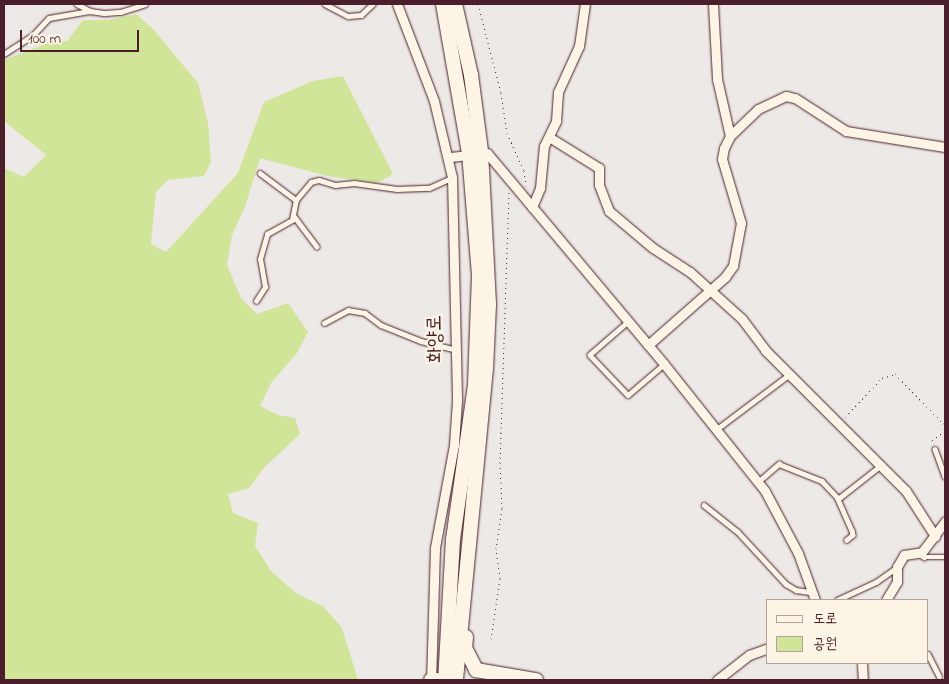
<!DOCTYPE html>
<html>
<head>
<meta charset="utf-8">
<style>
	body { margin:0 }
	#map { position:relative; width:949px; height:684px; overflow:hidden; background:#ede9e6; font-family:"Indie Flower","Poor Story",sans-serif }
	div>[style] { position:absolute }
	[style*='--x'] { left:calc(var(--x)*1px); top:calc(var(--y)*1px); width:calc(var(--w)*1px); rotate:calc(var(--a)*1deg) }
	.green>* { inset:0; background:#d1e599 }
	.path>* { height:1px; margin-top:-0.5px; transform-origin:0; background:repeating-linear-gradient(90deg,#4a1f2b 0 1px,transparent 0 5px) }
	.roads { filter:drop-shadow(0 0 1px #4a1f2b) drop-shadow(0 0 1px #4a1f2b) }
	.service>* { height:4.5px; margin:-2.25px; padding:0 2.25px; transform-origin:2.25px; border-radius:2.25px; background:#fcf5e5 }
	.minor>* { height:9px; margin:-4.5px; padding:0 4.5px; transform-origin:4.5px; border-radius:4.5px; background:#fcf5e5 }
	.secondary>* { height:14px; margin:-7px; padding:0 7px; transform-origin:7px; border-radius:7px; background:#fcf5e5 }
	span { translate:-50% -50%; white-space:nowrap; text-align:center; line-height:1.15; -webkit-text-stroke:4px #fcf5e5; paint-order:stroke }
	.street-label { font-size:20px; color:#4a1f2b }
	.frame { position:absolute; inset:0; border:5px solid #4a1f2b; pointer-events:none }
	.legend { position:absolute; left:766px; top:599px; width:162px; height:65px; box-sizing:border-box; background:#fcf5e5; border:1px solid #b59f9b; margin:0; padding:6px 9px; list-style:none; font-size:15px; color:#4a1f2b }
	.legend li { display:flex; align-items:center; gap:10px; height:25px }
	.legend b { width:25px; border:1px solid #b59f9b }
	.scale { position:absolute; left:20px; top:30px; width:119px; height:22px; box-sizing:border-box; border:2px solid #4a1f2b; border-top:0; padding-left:6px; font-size:15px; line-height:18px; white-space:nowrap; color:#4a1f2b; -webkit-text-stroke:4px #fcf5e5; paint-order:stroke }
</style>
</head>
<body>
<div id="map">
	<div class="green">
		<div style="clip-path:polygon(136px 14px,154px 30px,198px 83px,208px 123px,211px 162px,204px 176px,168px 180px,156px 192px,151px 244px,166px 252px,238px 173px,264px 102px,313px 81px,343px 76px,393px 174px,377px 183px,327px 176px,260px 158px,245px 207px,232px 235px,227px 265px,241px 298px,257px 314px,288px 303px,308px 332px,297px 353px,271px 383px,260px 406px,278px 415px,295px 418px,300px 434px,264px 468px,249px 488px,228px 494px,233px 513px,258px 523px,255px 546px,271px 571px,297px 594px,323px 606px,342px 628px,358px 680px,4px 680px,4px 168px,24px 177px,46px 155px,4px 121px,4px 60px,48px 43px,67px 41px,83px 20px,109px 20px)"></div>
	</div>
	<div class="path">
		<div style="--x:478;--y:4;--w:92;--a:75.5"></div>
		<div style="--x:501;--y:93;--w:40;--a:81.5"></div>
		<div style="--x:507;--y:133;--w:42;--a:65.9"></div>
		<div style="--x:524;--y:171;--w:15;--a:82"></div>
		<div style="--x:845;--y:417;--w:54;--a:-46.5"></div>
		<div style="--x:882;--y:378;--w:14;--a:-17"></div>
		<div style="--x:895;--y:374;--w:69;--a:45.6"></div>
		<div style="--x:943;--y:423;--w:8;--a:76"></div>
		<div style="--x:945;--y:431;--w:16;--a:145"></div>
		<div style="--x:932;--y:440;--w:4;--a:76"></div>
		<div style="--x:491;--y:639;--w:62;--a:-81.6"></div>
		<div style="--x:500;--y:578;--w:29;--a:-98"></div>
		<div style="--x:496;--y:549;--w:41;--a:-81.7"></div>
		<div style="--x:502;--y:508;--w:45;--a:-92.5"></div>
		<div style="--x:500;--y:463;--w:272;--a:-88.1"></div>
	</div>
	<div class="roads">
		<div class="service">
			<div style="--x:77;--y:4;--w:15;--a:28"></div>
			<div style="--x:90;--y:11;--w:15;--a:8"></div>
			<div style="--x:105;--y:13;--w:16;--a:-4"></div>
			<div style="--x:121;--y:12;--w:25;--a:-18"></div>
			<div style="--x:325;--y:4;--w:26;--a:28"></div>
			<div style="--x:348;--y:16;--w:13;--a:-4"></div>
			<div style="--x:361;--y:15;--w:16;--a:-43"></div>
			<div style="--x:4;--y:54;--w:35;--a:-33"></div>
			<div style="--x:33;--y:35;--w:23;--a:-47"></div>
			<div style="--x:49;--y:18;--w:42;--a:-9.7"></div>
			<div style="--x:260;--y:173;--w:45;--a:36.9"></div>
			<div style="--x:294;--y:216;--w:38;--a:53"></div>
			<div style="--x:256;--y:301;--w:17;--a:-57"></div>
			<div style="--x:265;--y:287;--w:28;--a:-100"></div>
			<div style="--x:260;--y:259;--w:26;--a:-74"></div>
			<div style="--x:267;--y:234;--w:29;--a:-29"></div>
			<div style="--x:292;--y:220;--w:20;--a:-79"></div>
			<div style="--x:296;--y:200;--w:23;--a:-50"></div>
			<div style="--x:311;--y:182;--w:8;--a:-14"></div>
			<div style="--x:319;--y:180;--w:17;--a:17"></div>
			<div style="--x:335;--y:185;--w:19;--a:-6"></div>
			<div style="--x:354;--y:183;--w:43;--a:7.9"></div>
			<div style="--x:397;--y:189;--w:32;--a:-2"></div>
			<div style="--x:429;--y:188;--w:24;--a:-24"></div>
			<div style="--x:628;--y:322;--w:50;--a:139"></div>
			<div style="--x:590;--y:355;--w:55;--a:46.5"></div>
			<div style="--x:628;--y:395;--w:48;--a:-40.7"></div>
			<div style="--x:324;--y:323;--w:27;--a:-28"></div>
			<div style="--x:348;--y:310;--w:17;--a:10"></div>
			<div style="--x:365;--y:313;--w:20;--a:37"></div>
			<div style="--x:381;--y:325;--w:43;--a:21.8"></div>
			<div style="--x:421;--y:341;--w:36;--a:14"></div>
			<div style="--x:717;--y:429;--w:91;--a:-37"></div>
			<div style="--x:935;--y:449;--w:29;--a:70"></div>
			<div style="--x:758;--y:482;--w:28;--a:-41"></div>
			<div style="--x:779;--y:464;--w:46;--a:21.6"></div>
			<div style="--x:822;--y:481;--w:22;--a:47"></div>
			<div style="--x:837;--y:497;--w:36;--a:66"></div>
			<div style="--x:852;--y:530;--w:5;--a:79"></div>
			<div style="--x:853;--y:535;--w:8;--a:140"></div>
			<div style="--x:838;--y:499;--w:53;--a:-38.2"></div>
			<div style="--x:704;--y:505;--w:43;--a:38.5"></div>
			<div style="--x:738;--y:532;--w:71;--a:47.3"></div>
			<div style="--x:786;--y:584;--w:12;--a:31"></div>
			<div style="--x:796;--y:590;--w:15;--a:8"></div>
			<div style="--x:919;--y:554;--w:6;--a:31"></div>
			<div style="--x:924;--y:557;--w:21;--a:0"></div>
			<div style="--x:837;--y:600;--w:43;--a:-24.8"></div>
			<div style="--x:876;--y:582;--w:24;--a:-35"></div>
			<div style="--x:928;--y:654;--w:25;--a:63"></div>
		</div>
		<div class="minor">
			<div style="--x:397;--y:4;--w:104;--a:69.1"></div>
			<div style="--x:434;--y:101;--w:78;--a:76.7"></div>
			<div style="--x:452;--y:177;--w:224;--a:88.7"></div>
			<div style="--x:457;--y:401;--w:44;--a:93.9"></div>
			<div style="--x:454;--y:445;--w:105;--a:100.5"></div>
			<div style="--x:435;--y:548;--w:132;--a:91.7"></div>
			<div style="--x:713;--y:4;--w:75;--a:86.9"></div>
			<div style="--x:717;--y:79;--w:58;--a:77.2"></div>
			<div style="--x:549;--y:137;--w:59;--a:31.8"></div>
			<div style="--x:599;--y:168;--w:17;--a:90"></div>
			<div style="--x:599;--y:185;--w:28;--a:69"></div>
			<div style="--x:609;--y:211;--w:57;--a:40.1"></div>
			<div style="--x:653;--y:248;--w:44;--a:33"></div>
			<div style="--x:690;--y:272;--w:70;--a:42.1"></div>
			<div style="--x:742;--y:319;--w:39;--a:53"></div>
			<div style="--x:765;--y:350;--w:199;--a:45"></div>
			<div style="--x:906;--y:491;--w:54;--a:57.2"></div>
			<div style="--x:450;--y:157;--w:37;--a:-6"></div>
			<div style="--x:487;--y:153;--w:275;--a:50"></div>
			<div style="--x:664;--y:364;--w:162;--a:51.5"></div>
			<div style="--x:765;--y:491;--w:70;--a:62"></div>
			<div style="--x:798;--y:553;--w:50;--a:70.1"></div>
			<div style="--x:532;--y:207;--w:21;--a:-67"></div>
			<div style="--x:540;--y:188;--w:42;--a:-84.6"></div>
			<div style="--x:544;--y:146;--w:28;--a:-64"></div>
			<div style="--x:556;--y:121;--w:29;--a:-86"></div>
			<div style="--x:558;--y:92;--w:51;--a:-65.5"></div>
			<div style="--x:579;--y:46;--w:42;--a:-81.9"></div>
			<div style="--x:648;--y:345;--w:103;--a:-41.4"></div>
			<div style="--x:725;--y:277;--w:14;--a:-54"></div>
			<div style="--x:733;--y:266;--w:44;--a:-79.5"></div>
			<div style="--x:741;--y:223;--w:67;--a:-106.5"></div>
			<div style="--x:722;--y:159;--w:11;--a:-80"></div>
			<div style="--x:724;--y:148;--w:13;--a:-63"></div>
			<div style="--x:730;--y:136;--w:39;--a:-44"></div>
			<div style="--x:758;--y:109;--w:31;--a:-25"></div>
			<div style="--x:786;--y:96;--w:9;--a:13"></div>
			<div style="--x:795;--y:98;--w:61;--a:32.9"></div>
			<div style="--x:846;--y:131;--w:100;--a:9.2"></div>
			<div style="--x:886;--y:600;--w:21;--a:-59"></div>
			<div style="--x:897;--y:582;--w:15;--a:-90"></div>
			<div style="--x:897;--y:567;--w:14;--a:-60"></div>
			<div style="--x:904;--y:555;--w:18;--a:-9"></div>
			<div style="--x:922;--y:552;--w:39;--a:-53"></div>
			<div style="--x:862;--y:663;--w:17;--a:87"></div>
			<div style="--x:717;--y:680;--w:41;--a:-38"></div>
			<div style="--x:749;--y:655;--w:20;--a:-20"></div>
		</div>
		<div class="secondary">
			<div style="--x:443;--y:4;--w:151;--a:80.1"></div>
			<div style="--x:469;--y:153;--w:122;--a:85.3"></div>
			<div style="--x:479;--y:275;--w:110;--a:92.1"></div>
			<div style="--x:475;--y:385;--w:156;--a:98.1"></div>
			<div style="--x:453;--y:539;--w:141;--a:93.2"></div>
			<div style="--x:455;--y:4;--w:73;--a:77.3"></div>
			<div style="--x:471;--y:75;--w:77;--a:82.5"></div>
			<div style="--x:481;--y:151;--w:154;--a:87"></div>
			<div style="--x:489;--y:305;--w:63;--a:92.7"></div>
			<div style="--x:486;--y:368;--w:313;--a:95.5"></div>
			<div style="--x:466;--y:637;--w:11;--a:95"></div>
			<div style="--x:465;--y:648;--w:25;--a:63"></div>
			<div style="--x:476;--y:670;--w:61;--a:9.5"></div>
			<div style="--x:431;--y:680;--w:6;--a:0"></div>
		</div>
	</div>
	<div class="street-label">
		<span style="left:436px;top:339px;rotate:-91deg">화양로</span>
	</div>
	<div class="frame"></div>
	<ul class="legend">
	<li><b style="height:6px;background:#fcf5e5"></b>도로</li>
	<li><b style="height:14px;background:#d1e599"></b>공원</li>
	</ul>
	<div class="scale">100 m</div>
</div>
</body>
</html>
